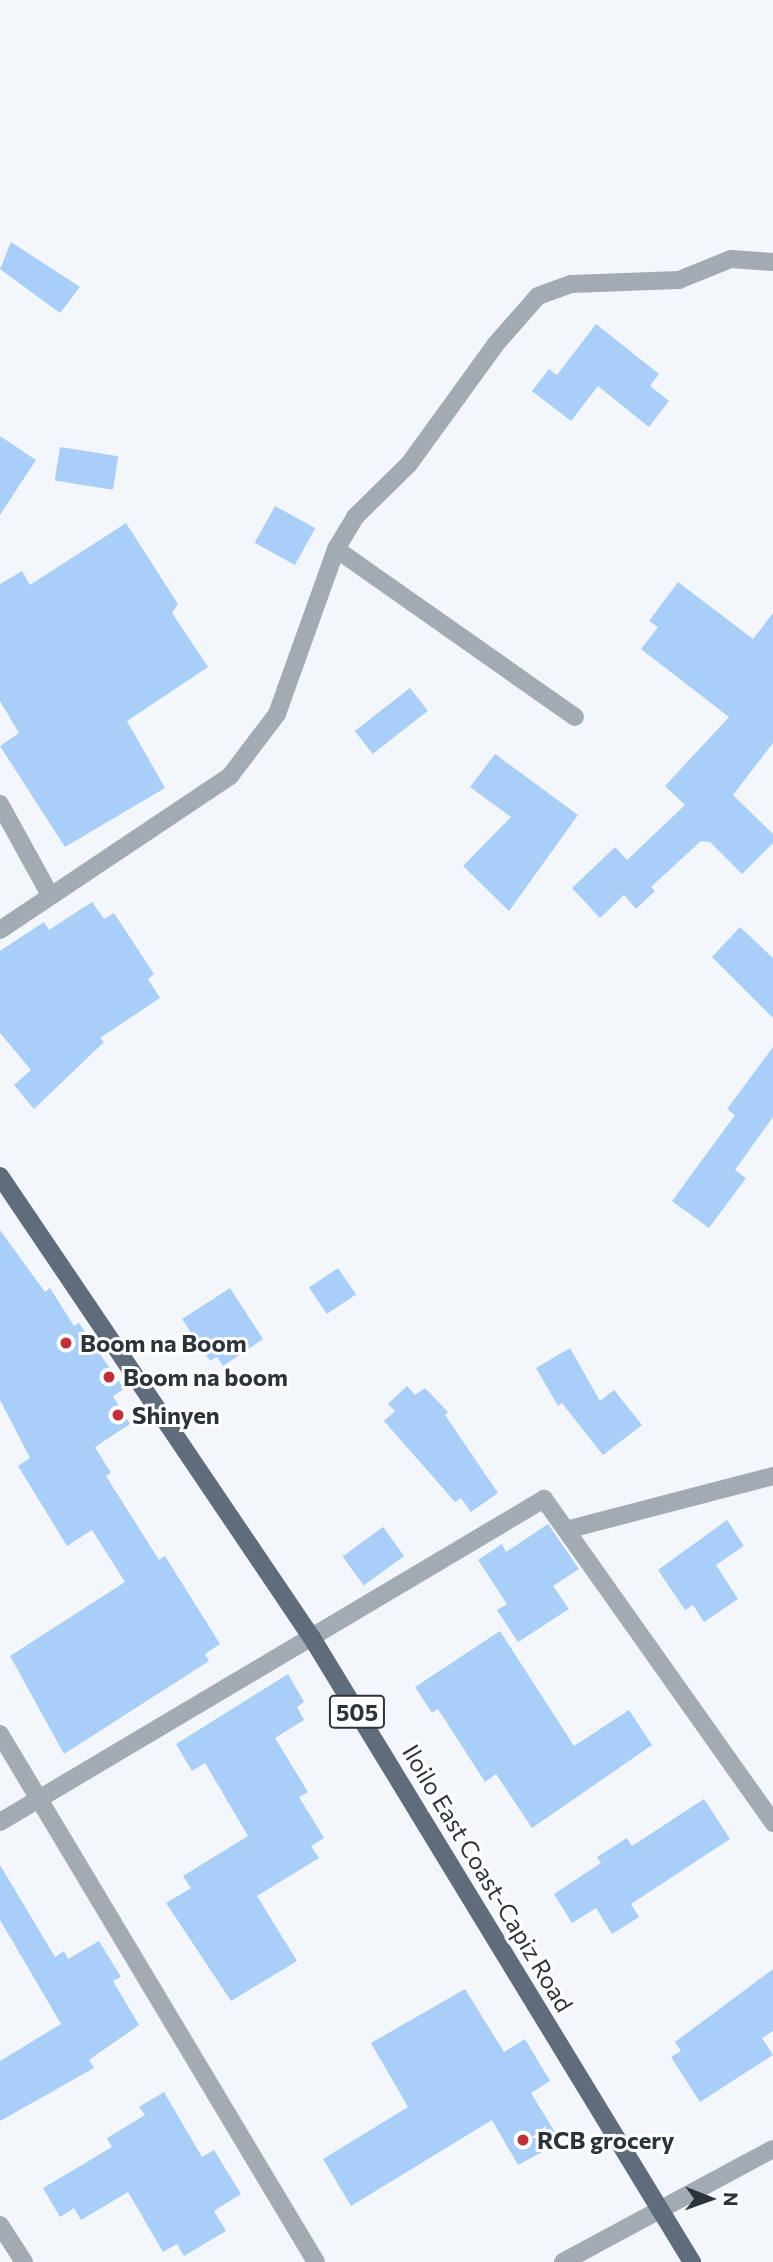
<!DOCTYPE html>
<html>
<head>
<meta charset="utf-8">
<style>
	body { margin:0 }
	#map { position:relative; width:773px; height:2262px; overflow:hidden; background:#f3f7fb; font-family:Commissioner,sans-serif }
	div>[style] { position:absolute }
	[style*='--x'] { left:calc(var(--x)*1px); top:calc(var(--y)*1px); width:calc(var(--w)*1px); rotate:calc(var(--a)*1deg) }
	.building>* { inset:0; background:#a9cff8; transform-origin:0 0 }
	.minor>* { height:18px; margin:-9px; padding:0 9px; transform-origin:9px; border-radius:9px; background:#a2abb3 }
	.major>* { height:18px; margin:-9px; padding:0 9px; transform-origin:9px; border-radius:9px; background:#5e6c7b }
	.dots>* { width:19px; height:19px; translate:-50% -50%; box-sizing:border-box; border:4px solid #fff; border-radius:50% }
	span { translate:-50% -50%; white-space:nowrap; text-align:center; line-height:1.15; -webkit-text-stroke:6px #fff; paint-order:stroke }
	.shield-label span { padding:2px 5px; background:#fff; border:2px solid; border-radius:5px; -webkit-text-stroke-width:0 }
	.shield-label { font-size:23px; color:#2c333b; font-weight:700 }
	.poi-label { font-size:24px; color:#2c333b; font-weight:700 }
	.left { translate:0 -50%; text-align:left }
	.street-label { font-size:24px; color:#2c333b }
	.north { position:absolute; left:675px; top:2164px; width:70px; height:70px; -webkit-text-stroke:5px #fff; paint-order:stroke; rotate:91deg; font-size:19px; font-weight:700; line-height:28px; text-align:center; color:#2c333b }
	.north::after { content:''; display:block; margin:auto; width:24px; height:32px; background:#2c333b; clip-path:polygon(50% 0,100% 100%,50% 72%,0 100%) }
</style>
</head>
<body>
<div id="map">
	<div class="building">
		<div style="clip-path:polygon(11px 242px,80px 287px,60px 313px,0 269px)"></div>
		<div style="clip-path:polygon(596px 324px,659px 374px,650px 386px,669px 401px,649px 427px,598px 386px,571px 421px,532px 391px,549px 369px,557px 375px)"></div>
		<div style="clip-path:polygon(0 436px,36px 460px,0 515px)"></div>
		<div style="left:60px;top:447px;width:59px;height:34px;rotate:9deg"></div>
		<div style="left:275px;top:506px;width:46px;height:42px;rotate:29deg"></div>
		<div style="clip-path:polygon(126px 523px,178px 604px,172px 613px,208px 667px,127px 721px,165px 788px,65px 847px,0 746px,19px 733px,0 701px,0 584px,22px 571px,30px 585px)"></div>
		<div style="clip-path:polygon(678px 582px,753px 639px,773px 613px,773px 743px,733px 795px,773px 834px,773px 843px,742px 874px,710px 842px,701px 841px,651px 887px,655px 891px,636px 909px,624px 895px,600px 918px,572px 888px,615px 847px,627px 860px,685px 805px,665px 786px,729px 717px,641px 649px,658px 627px,649px 621px)"></div>
		<div style="left:410px;top:688px;width:29px;height:70px;rotate:52deg"></div>
		<div style="clip-path:polygon(495px 754px,578px 815px,509px 911px,463px 866px,511px 817px,470px 787px)"></div>
		<div style="clip-path:polygon(92px 902px,104px 919px,114px 913px,154px 974px,148px 979px,160px 998px,100px 1038px,104px 1042px,34px 1109px,14px 1085px,31px 1070px,0 1033px,0 951px,44px 922px,49px 930px)"></div>
		<div style="clip-path:polygon(740px 927px,773px 958px,773px 1018px,712px 957px)"></div>
		<div style="clip-path:polygon(773px 1047px,773px 1117px,735px 1170px,746px 1178px,709px 1228px,672px 1201px,735px 1115px,727px 1109px)"></div>
		<div style="clip-path:polygon(0 1230px,45px 1292px,50px 1288px,74px 1326px,79px 1323px,124px 1389px,113px 1396px,130px 1424px,95px 1447px,111px 1473px,106px 1476px,159px 1560px,165px 1556px,220px 1644px,205px 1654px,209px 1661px,64px 1754px,10px 1656px,125px 1582px,92px 1530px,67px 1546px,18px 1466px,30px 1458px,0 1400px)"></div>
		<div style="left:338px;top:1268px;width:32px;height:35px;rotate:56deg"></div>
		<div style="clip-path:polygon(230px 1288px,263px 1339px,223px 1366px,217px 1357px,210px 1361px,182px 1319px)"></div>
		<div style="clip-path:polygon(570px 1348px,600px 1401px,614px 1390px,642px 1425px,603px 1455px,562px 1403px,558px 1406px,536px 1368px)"></div>
		<div style="clip-path:polygon(407px 1386px,415px 1395px,425px 1388px,448px 1412px,445px 1415px,498px 1493px,471px 1512px,461px 1498px,455px 1502px,384px 1421px,395px 1411px,388px 1404px)"></div>
		<div style="clip-path:polygon(727px 1520px,744px 1546px,716px 1565px,738px 1599px,704px 1622px,693px 1605px,685px 1610px,658px 1570px)"></div>
		<div style="clip-path:polygon(548px 1524px,579px 1569px,553px 1586px,569px 1609px,518px 1642px,497px 1610px,507px 1604px,478px 1560px,502px 1544px,506px 1552px)"></div>
		<div style="left:383px;top:1527px;width:36px;height:50px;rotate:54deg"></div>
		<div style="clip-path:polygon(500px 1631px,574px 1746px,629px 1710px,652px 1745px,532px 1828px,496px 1774px,485px 1782px,438px 1709px,432px 1713px,415px 1687px)"></div>
		<div style="clip-path:polygon(288px 1674px,304px 1702px,297px 1707px,304px 1720px,275px 1738px,308px 1792px,299px 1797px,324px 1838px,311px 1846px,319px 1858px,257px 1896px,297px 1961px,231px 2001px,166px 1903px,191px 1888px,183px 1876px,248px 1836px,205px 1763px,192px 1771px,176px 1744px)"></div>
		<div style="clip-path:polygon(704px 1799px,730px 1839px,631px 1904px,639px 1917px,612px 1934px,596px 1908px,572px 1923px,554px 1894px,601px 1863px,597px 1857px,627px 1838px,632px 1846px)"></div>
		<div style="clip-path:polygon(0 1865px,55px 1957px,64px 1951px,68px 1959px,99px 1941px,121px 1977px,113px 1981px,139px 2025px,89px 2060px,94px 2068px,0 2121px,0 2061px,61px 2024px,0 1920px)"></div>
		<div style="clip-path:polygon(773px 1969px,773px 2031px,762px 2038px,773px 2055px,700px 2102px,671px 2057px,681px 2051px,675px 2042px)"></div>
		<div style="clip-path:polygon(465px 1989px,504px 2052px,525px 2039px,550px 2081px,531px 2093px,561px 2142px,518px 2165px,492px 2120px,351px 2206px,323px 2159px,408px 2107px,371px 2043px)"></div>
		<div style="clip-path:polygon(164px 2092px,202px 2157px,214px 2150px,241px 2194px,214px 2211px,226px 2231px,184px 2256px,177px 2244px,163px 2252px,128px 2192px,81px 2220px,74px 2208px,60px 2217px,43px 2188px,112px 2147px,107px 2138px,145px 2115px,139px 2107px)"></div>
	</div>
	<div class="minor">
		<div style="--x:336;--y:549;--w:292;--a:35.1"></div>
		<div style="--x:0;--y:804;--w:104;--a:61.2"></div>
		<div style="--x:0;--y:930;--w:277;--a:-33.8"></div>
		<div style="--x:230;--y:776;--w:78;--a:-52.8"></div>
		<div style="--x:277;--y:714;--w:175;--a:-70.3"></div>
		<div style="--x:336;--y:549;--w:37;--a:-59"></div>
		<div style="--x:355;--y:517;--w:76;--a:-44.5"></div>
		<div style="--x:409;--y:464;--w:147;--a:-54.1"></div>
		<div style="--x:495;--y:345;--w:65;--a:-48.7"></div>
		<div style="--x:538;--y:296;--w:35;--a:-20"></div>
		<div style="--x:571;--y:284;--w:108;--a:-2.1"></div>
		<div style="--x:679;--y:280;--w:56;--a:-22"></div>
		<div style="--x:731;--y:259;--w:42;--a:4.1"></div>
		<div style="--x:566;--y:1530;--w:214;--a:-14.6"></div>
		<div style="--x:0;--y:1734;--w:615;--a:59.1"></div>
		<div style="--x:0;--y:1822;--w:633;--a:-30.7"></div>
		<div style="--x:544;--y:1499;--w:397;--a:54.7"></div>
		<div style="--x:0;--y:2225;--w:44;--a:57"></div>
		<div style="--x:563;--y:2262;--w:238;--a:-28.3"></div>
	</div>
	<div class="major">
		<div style="--x:0;--y:1176;--w:557;--a:55.97"></div>
		<div style="--x:312;--y:1638;--w:731;--a:58.66"></div>
	</div>
	<div class="dots">
		<div style="left:66px;top:1343px;background:#c03038"></div>
		<div style="left:109px;top:1377px;background:#c03038"></div>
		<div style="left:118px;top:1415px;background:#c03038"></div>
		<div style="left:523px;top:2140px;background:#c03038"></div>
	</div>
	<div class="shield-label">
		<span style="left:357px;top:1712px">505</span>
	</div>
	<div class="poi-label">
		<span class="left" style="left:80px;top:1343px">Boom na Boom</span>
		<span class="left" style="left:123px;top:1377px">Boom na boom</span>
		<span class="left" style="left:132px;top:1415px">Shinyen</span>
		<span class="left" style="left:537px;top:2140px">RCB grocery</span>
	</div>
	<div class="street-label">
		<span style="left:488px;top:1878px;rotate:59deg">Iloilo East Coast-Capiz Road</span>
	</div>
	<div class="north">N</div>
</div>
</body>
</html>
